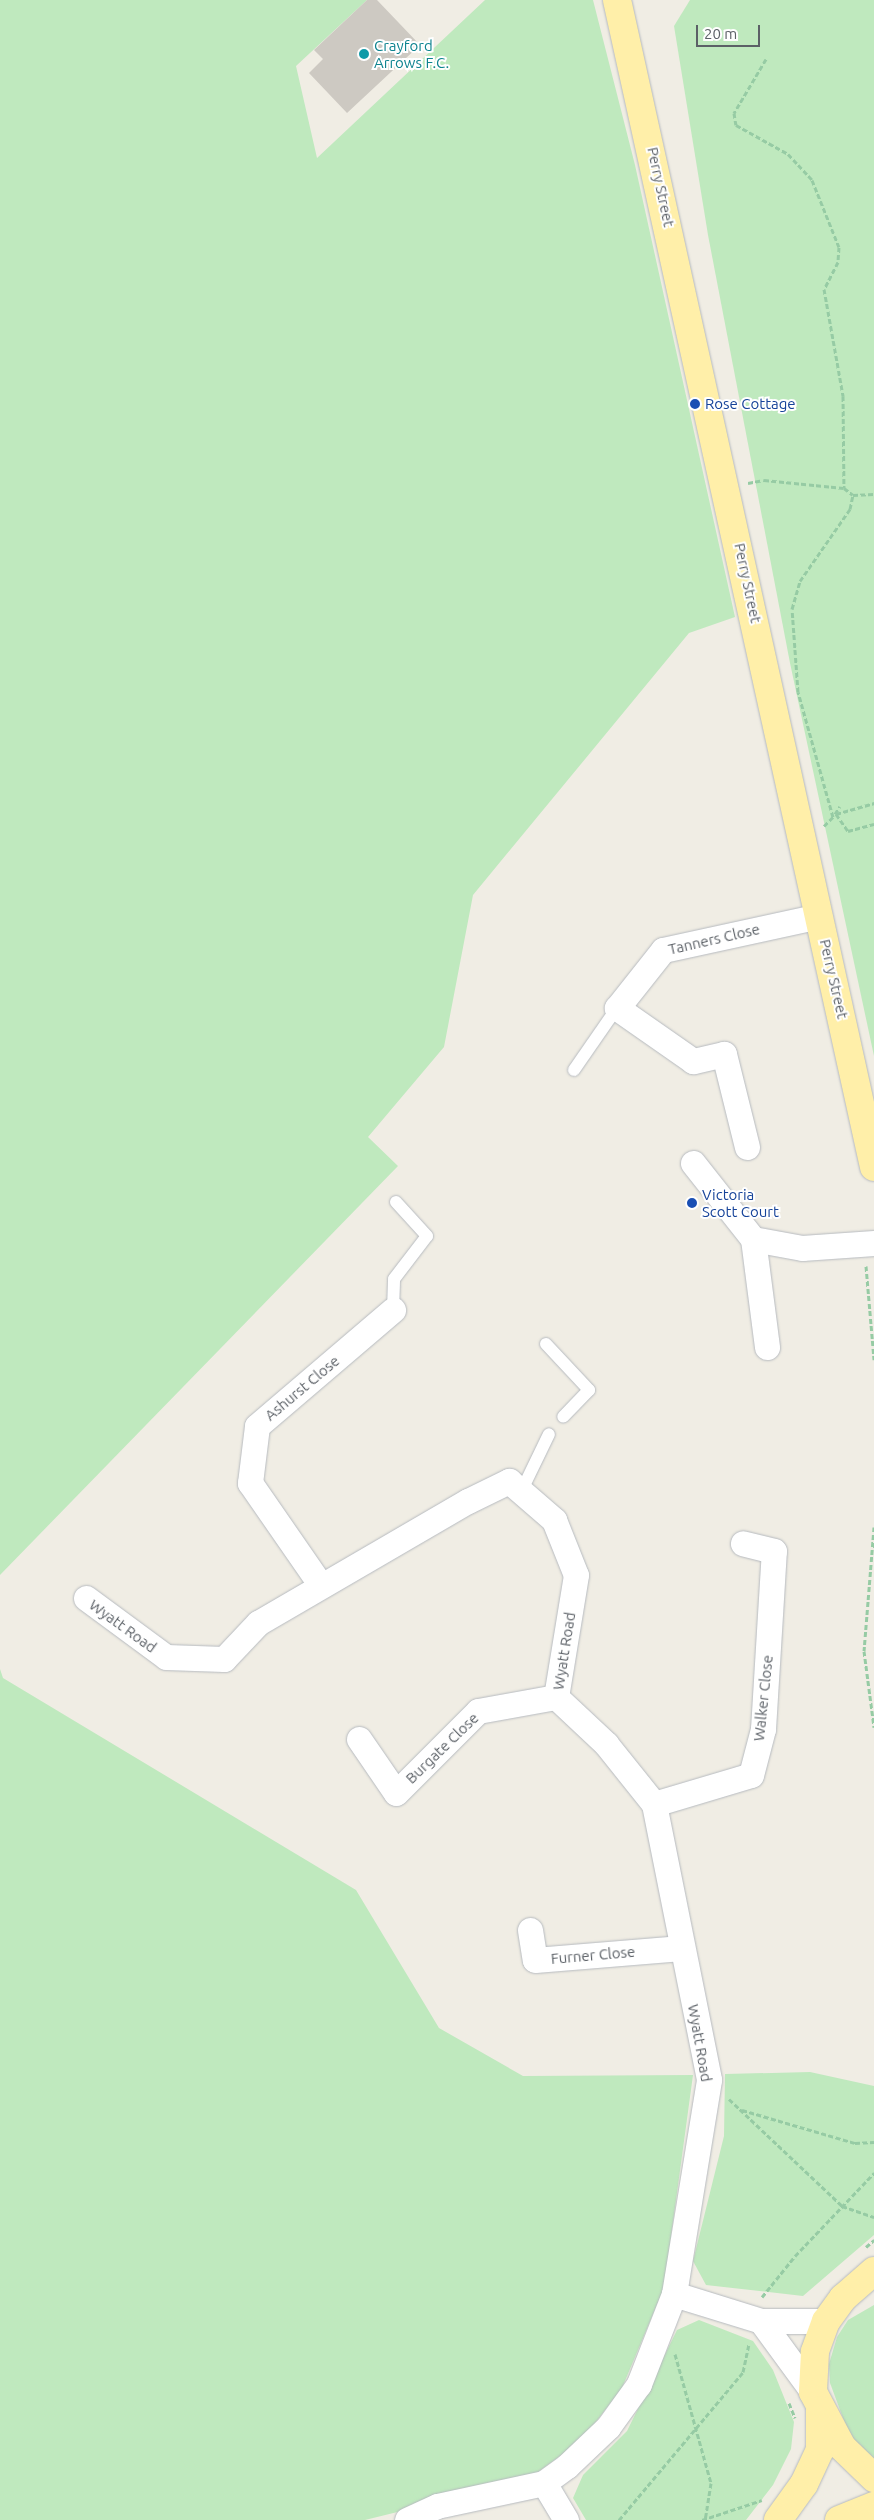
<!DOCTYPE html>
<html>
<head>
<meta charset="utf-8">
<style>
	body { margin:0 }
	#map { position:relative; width:874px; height:2520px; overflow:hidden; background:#f0ede4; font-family:Ubuntu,sans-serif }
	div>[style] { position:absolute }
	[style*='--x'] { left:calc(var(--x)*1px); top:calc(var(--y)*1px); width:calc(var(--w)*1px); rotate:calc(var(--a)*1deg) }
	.green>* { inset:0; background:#bfe9be }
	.building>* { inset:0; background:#cdc9c2 }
	.path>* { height:3px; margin-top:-1.5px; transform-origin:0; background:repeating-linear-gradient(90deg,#96cba4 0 5px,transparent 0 7.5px) }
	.roads { filter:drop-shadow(0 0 1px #b6babf) drop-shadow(0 0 1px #b6babf) }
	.service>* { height:12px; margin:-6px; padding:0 6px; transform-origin:6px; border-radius:6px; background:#fff }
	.minor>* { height:25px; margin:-12.5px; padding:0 12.5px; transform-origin:12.5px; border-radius:12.5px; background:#fff }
	.primary>* { height:28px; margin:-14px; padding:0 14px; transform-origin:14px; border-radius:14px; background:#ffefa9 }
	.dots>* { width:14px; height:14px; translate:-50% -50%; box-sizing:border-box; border:2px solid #fff; border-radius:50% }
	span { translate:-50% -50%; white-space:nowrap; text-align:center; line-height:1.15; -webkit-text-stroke:4px #fff; paint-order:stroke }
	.culture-label { font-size:15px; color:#0d838f }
	.left { translate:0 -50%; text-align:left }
	.street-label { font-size:15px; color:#5b6066 }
	.transit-label { font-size:15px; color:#164399 }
	.scale { position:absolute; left:696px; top:25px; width:64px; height:22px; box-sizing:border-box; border:2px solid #5b6066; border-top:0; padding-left:6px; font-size:15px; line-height:18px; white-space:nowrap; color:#5b6066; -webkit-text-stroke:4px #fff; paint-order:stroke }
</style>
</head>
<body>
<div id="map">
	<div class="green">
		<div style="clip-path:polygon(0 0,367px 0,296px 66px,317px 158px,485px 0,593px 0,635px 165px,735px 617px,689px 633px,473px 895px,444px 1047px,368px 1137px,398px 1166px,0 1575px)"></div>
		<div style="clip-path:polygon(690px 0,874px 0,874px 1056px,790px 663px,708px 235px,674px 26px)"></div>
		<div style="clip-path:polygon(0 1669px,3px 1678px,356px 1890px,439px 2028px,523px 2076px,693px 2075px,664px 2288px,622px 2388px,582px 2440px,527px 2480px,365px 2520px,0 2520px)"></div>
		<div style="clip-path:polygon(810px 2072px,874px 2086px,874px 2235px,803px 2296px,706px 2285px,693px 2261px,724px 2136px,725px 2074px)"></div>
		<div style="clip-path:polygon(874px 2305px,874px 2463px,850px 2437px,830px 2383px,829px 2364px,837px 2337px,848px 2320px)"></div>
		<div style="clip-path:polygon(699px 2320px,753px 2341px,773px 2370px,794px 2422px,791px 2449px,773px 2485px,746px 2520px,586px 2520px,573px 2498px,583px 2475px,627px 2431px,677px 2330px)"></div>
	</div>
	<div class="building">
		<div style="clip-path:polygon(367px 0,377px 0,420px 45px,347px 113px,309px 73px,323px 59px,314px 50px)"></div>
	</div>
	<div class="path">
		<div style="--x:766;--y:59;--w:63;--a:120.7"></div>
		<div style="--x:734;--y:113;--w:12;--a:81"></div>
		<div style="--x:736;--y:125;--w:60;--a:29.1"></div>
		<div style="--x:788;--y:154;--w:35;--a:47"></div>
		<div style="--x:812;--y:180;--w:72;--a:68.1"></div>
		<div style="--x:839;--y:247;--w:15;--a:94"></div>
		<div style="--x:838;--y:262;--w:30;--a:117"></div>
		<div style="--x:824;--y:289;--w:109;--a:79.9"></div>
		<div style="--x:843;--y:396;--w:92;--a:89.4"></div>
		<div style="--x:748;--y:483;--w:16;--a:-11"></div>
		<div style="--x:764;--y:480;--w:80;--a:5.7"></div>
		<div style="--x:844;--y:488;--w:11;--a:38"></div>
		<div style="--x:853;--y:495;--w:21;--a:-3"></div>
		<div style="--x:835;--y:814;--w:9;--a:-58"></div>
		<div style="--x:836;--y:814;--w:21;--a:55"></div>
		<div style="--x:848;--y:831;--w:27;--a:-15"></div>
		<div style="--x:836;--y:814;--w:40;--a:-16"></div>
		<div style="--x:824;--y:826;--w:13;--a:-45"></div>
		<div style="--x:833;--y:817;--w:130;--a:-105.6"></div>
		<div style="--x:798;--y:692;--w:83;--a:-94.1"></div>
		<div style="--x:792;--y:609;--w:29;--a:-74"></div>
		<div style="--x:800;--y:581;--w:88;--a:-55.2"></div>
		<div style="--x:850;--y:509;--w:14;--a:-78"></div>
		<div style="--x:866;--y:1266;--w:94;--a:85.1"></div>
		<div style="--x:874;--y:1527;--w:124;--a:94.6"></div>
		<div style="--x:864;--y:1651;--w:77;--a:82.5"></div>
		<div style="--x:729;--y:2099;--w:156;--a:43.4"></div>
		<div style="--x:842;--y:2206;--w:34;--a:19"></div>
		<div style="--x:742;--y:2110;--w:118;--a:16.3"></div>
		<div style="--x:855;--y:2143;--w:19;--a:-3"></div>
		<div style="--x:866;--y:2247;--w:11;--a:-41"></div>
		<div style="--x:762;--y:2297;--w:53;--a:-51.2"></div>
		<div style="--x:795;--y:2256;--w:115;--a:-46.4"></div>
		<div style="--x:675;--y:2354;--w:134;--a:74.4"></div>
		<div style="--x:711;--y:2483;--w:37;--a:99"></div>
		<div style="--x:789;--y:2403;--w:16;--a:68"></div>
		<div style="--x:619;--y:2520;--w:193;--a:-50"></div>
		<div style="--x:743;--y:2372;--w:29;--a:-78"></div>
		<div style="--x:702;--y:2520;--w:63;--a:-18.4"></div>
	</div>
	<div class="roads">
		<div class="service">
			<div style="--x:574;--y:1070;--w:75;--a:-55.3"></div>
			<div style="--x:393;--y:1310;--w:31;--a:-88"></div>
			<div style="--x:394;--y:1279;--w:54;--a:-52.5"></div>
			<div style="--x:427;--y:1236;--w:46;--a:-132.4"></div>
			<div style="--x:546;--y:1344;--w:63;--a:46.9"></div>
			<div style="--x:589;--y:1390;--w:37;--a:134"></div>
			<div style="--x:521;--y:1492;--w:64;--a:-64.2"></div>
		</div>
		<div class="minor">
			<div style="--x:747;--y:1147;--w:96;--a:-103.9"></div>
			<div style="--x:724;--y:1054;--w:32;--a:167"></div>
			<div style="--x:693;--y:1061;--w:93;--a:-145.1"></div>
			<div style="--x:617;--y:1008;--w:74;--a:-51.6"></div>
			<div style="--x:663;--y:950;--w:160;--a:-12.3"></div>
			<div style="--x:693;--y:1163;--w:97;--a:51.7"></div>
			<div style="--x:753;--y:1239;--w:109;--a:82.6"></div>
			<div style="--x:753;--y:1239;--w:50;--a:10.4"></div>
			<div style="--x:802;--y:1248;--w:72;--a:-4"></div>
			<div style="--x:320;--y:1584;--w:123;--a:-124.7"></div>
			<div style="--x:250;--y:1483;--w:57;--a:-83"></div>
			<div style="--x:257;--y:1426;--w:179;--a:-40.5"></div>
			<div style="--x:86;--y:1598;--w:99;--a:36.4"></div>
			<div style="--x:166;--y:1657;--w:58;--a:2"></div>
			<div style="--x:224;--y:1659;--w:50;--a:-46.6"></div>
			<div style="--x:258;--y:1623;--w:243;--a:-30.2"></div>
			<div style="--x:468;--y:1501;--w:46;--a:-26"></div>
			<div style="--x:509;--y:1481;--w:60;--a:40.9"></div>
			<div style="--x:554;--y:1520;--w:59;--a:68.2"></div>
			<div style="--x:576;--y:1575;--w:124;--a:99.3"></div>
			<div style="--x:556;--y:1697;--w:69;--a:43.2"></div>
			<div style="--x:606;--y:1744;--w:77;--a:51.3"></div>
			<div style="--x:654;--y:1804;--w:281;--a:78.7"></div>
			<div style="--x:709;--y:2080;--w:217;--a:99.3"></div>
			<div style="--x:674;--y:2294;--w:97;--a:111.3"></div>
			<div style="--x:639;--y:2384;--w:53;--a:125.8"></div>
			<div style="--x:608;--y:2427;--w:57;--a:136.4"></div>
			<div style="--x:567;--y:2466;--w:29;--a:144"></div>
			<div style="--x:544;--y:2483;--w:109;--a:167.9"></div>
			<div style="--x:437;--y:2506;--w:33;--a:155"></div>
			<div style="--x:359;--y:1739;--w:65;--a:55.6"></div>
			<div style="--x:396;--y:1793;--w:116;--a:-45"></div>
			<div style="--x:478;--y:1711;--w:79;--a:-10.2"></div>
			<div style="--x:654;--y:1804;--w:101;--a:-16.6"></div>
			<div style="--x:751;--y:1775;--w:48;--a:-75.4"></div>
			<div style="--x:763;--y:1729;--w:178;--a:-86.5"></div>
			<div style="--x:774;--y:1551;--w:32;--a:-166"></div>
			<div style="--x:530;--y:1930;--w:30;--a:81"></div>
			<div style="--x:535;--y:1960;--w:147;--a:-4.7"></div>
			<div style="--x:674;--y:2294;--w:91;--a:17.2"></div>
			<div style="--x:761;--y:2321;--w:88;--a:53.8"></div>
			<div style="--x:761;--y:2321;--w:65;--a:0"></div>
			<div style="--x:544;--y:2483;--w:43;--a:59.3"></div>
		</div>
		<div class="primary">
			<div style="--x:617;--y:0;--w:1195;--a:77.58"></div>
			<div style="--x:874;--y:2271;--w:41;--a:138.9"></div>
			<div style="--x:843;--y:2298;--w:29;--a:126"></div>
			<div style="--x:826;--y:2321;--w:33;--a:110"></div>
			<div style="--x:815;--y:2352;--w:40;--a:92.9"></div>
			<div style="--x:813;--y:2392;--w:62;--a:62.2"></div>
			<div style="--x:842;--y:2447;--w:45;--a:44.1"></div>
			<div style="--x:778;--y:2520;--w:44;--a:-54.2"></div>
			<div style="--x:804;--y:2484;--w:38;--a:-65"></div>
			<div style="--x:820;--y:2450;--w:40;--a:-90"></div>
			<div style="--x:839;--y:2520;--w:38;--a:-22"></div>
		</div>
	</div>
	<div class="dots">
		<div style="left:364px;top:54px;background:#0f9aa8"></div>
		<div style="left:695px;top:404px;background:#1a4fb4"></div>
		<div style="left:692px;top:1203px;background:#1a4fb4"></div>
	</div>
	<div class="culture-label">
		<span class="left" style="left:374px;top:54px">Crayford<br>Arrows F.C.</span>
	</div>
	<div class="street-label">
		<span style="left:661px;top:187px;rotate:78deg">Perry Street</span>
		<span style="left:748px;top:583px;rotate:78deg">Perry Street</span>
		<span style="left:714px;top:939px;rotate:-13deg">Tanners Close</span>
		<span style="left:834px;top:979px;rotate:77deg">Perry Street</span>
		<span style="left:302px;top:1388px;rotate:-40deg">Ashurst Close</span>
		<span style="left:123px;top:1626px;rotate:36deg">Wyatt Road</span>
		<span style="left:564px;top:1651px;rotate:-81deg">Wyatt Road</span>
		<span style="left:763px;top:1698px;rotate:-84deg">Walker Close</span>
		<span style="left:442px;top:1748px;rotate:-44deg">Burgate Close</span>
		<span style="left:593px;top:1955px;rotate:-5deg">Furner Close</span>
		<span style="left:700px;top:2043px;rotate:80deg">Wyatt Road</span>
	</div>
	<div class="transit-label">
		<span class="left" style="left:705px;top:404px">Rose Cottage</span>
		<span class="left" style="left:702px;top:1203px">Victoria<br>Scott Court</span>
	</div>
	<div class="scale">20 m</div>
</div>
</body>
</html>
